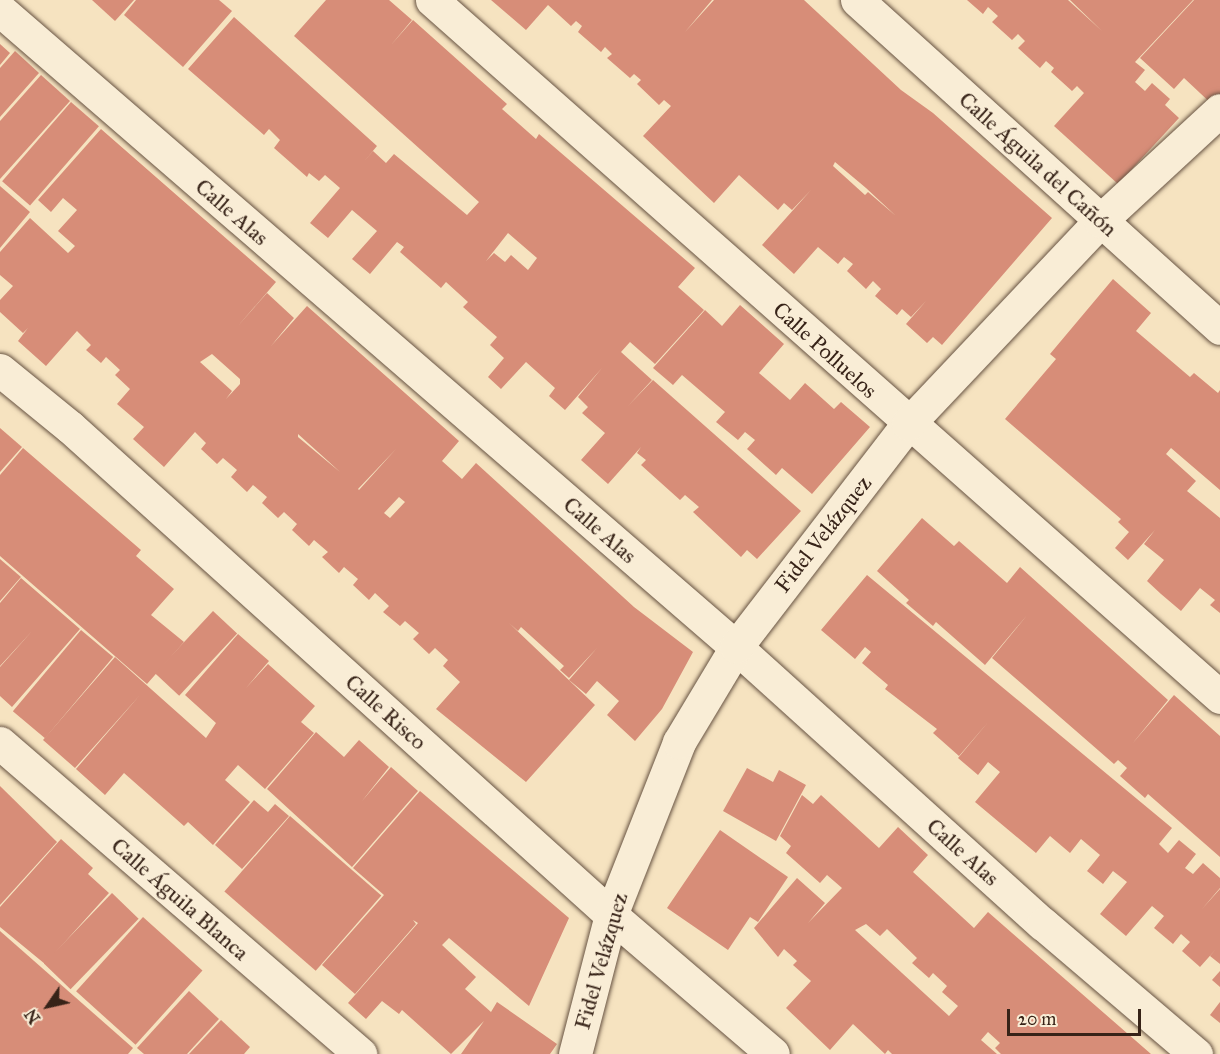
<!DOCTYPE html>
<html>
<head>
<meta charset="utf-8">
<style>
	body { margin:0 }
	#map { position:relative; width:1220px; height:1054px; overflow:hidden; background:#f6e3c0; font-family:"IM FELL Great Primer",serif }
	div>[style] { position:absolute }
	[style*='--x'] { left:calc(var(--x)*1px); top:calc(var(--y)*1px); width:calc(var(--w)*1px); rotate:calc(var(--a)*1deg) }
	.building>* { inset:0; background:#d78d78; transform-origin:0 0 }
	.roads { filter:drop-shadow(0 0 2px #675342) drop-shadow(0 0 2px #675342) }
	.minor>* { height:33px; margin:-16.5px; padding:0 16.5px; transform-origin:16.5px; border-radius:16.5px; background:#f9edd6 }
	span { translate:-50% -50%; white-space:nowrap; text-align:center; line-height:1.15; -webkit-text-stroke:4.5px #f9edd6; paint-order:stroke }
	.street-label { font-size:22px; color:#372318 }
	.north { position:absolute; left:18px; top:976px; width:60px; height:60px; -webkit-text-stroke:4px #f9edd6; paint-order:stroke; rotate:236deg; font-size:16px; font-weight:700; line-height:24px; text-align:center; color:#372318 }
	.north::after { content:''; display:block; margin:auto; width:21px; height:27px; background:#372318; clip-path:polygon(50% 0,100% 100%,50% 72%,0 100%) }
	.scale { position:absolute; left:1007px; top:1009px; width:134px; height:27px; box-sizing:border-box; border:3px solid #372318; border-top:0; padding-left:8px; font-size:18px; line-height:21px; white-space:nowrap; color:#372318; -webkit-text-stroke:4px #f9edd6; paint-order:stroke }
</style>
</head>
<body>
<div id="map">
	<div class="building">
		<div style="clip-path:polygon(92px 0,134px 0,115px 21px)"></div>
		<div style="clip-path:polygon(136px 0,219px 0,232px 11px,183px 67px,124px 15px)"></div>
		<div style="clip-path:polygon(evenodd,326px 0,389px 0,412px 20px,391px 45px,413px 20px,507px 104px,502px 109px,536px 139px,539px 134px,695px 268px,678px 287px,704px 310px,655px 364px,630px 342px,621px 352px,652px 380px,628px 406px,653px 380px,801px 511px,757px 559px,747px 550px,741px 557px,693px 512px,699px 507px,685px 495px,680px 500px,641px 465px,646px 460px,637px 453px,641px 447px,608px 484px,581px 460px,605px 433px,582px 413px,588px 407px,578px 397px,602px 368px,565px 410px,549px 396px,555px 388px,526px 362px,501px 389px,488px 377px,504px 358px,490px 345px,497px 337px,463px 307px,468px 302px,446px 282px,441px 288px,400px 252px,404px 247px,397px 242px,370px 274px,352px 259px,377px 231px,352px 210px,328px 238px,310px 223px,340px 188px,325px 175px,319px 181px,309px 173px,307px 177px,274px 148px,280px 140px,269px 129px,264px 135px,188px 69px,234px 17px,377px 146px,362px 164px,373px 151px,386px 163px,394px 154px,467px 215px,479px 202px,294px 36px,326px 0,508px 233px,537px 258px,528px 270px,511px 255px,505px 262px,494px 253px,486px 261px,508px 233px)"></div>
		<div style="clip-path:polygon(evenodd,491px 0,712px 0,685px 32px,714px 0,804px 0,901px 90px,933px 113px,1052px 218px,942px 345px,933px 337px,927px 343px,906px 324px,926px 301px,911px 317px,902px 309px,897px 315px,875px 296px,881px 289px,873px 281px,866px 289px,847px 271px,853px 264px,844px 257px,838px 264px,818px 247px,794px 274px,762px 245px,811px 190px,792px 210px,784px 203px,778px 210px,739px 175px,714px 203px,643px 136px,671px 106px,664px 100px,659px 105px,637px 84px,641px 80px,634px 74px,630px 78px,607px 58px,612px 54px,605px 47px,601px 52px,578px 32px,582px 26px,576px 21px,571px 26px,548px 5px,526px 30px,491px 0,835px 162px,866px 188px,896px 216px,868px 192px,865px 195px,833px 166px,835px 162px)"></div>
		<div style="clip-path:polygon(967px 0,1068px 0,1102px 31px,1070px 0,1193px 0,1135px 62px,1145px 70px,1135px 82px,1145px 91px,1152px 83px,1170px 99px,1165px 105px,1179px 118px,1118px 184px,1054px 126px,1084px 93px,1077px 86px,1072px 91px,1051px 72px,1054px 68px,1046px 61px,1040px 68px,1018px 48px,1025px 41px,1018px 34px,1012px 40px,992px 22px,998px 16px,988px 7px,983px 14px)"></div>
		<div style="clip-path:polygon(1194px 0,1220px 0,1220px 103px,1216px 108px,1184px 78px,1174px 89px,1140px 58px)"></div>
		<div style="clip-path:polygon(0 44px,10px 53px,0 65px)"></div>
		<div style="clip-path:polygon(15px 51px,39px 73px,0 117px,0 68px)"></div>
		<div style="clip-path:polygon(41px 75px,70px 101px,0 179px,0 121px)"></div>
		<div style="left:71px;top:102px;width:37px;height:105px;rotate:41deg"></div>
		<div style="clip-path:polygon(evenodd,101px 129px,276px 282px,237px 327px,267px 293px,294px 318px,271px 346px,307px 306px,459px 441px,442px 461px,462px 479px,476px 463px,634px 607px,693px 652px,662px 709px,635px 741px,607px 715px,619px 701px,597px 681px,586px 694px,569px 680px,597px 648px,569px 678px,560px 670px,564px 666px,521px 627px,518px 631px,509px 623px,595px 705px,526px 782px,436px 709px,460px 682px,443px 666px,448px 660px,435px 648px,429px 654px,413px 639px,419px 633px,405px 621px,400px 626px,383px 612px,389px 606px,375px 593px,369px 600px,353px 585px,358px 579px,344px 567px,339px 573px,322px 557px,328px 552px,314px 540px,309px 546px,292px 530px,297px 524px,284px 512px,278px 518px,262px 503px,267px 497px,253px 485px,247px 492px,231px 477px,237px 470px,223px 458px,217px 464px,201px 449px,206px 443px,195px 432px,164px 467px,133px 439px,144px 427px,117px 404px,130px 389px,115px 375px,120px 370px,106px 357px,101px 363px,86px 350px,91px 345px,77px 331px,46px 366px,18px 341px,28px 328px,23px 333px,0 312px,0 300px,13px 286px,0 275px,0 252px,30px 218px,68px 253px,75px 246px,58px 231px,77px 210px,63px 198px,51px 212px,38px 200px,101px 129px,212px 354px,240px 379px,240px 384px,226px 399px,232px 391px,200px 362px,212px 354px,101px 129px,298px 434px,328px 461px,340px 472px,298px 437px,298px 434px,101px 129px,396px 449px,359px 490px,358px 489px,396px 449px,101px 129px,399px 497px,405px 502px,390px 518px,384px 513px,399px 497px)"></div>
		<div style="clip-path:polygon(0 186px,30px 212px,0 248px)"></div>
		<div style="clip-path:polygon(1113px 279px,1151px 313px,1136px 331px,1190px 377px,1194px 373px,1218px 393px,1220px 390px,1220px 490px,1171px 448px,1166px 454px,1196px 481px,1187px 491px,1220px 518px,1220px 613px,1210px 605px,1215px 600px,1200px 588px,1181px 611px,1161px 594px,1147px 581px,1164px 560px,1144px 544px,1155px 530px,1128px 560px,1115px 548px,1129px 532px,1118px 522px,1121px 519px,1005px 419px,1056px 359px,1050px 354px)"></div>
		<div style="clip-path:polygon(740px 305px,784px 344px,759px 373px,790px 400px,805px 383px,834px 409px,841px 402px,870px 427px,812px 494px,782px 468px,776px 475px,747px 449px,755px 440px,745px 432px,738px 440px,716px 422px,725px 412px,682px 375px,673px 385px,653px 368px,705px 310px,722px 326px)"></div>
		<div style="clip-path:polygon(0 428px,22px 447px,0 472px)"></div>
		<div style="clip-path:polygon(23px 448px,141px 550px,136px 556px,174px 589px,151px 615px,184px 642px,147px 684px,0 556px,0 475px)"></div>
		<div style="clip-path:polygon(922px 518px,954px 546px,959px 541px,1007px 583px,1020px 567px,1168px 700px,1132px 744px,1174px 695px,1220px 736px,1220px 857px,1148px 794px,1145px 798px,1120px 776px,1127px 768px,1118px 760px,1114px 764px,992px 658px,1028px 614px,985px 665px,936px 622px,933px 626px,906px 603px,909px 600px,877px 571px)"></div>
		<div style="clip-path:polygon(0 559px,21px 577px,0 601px)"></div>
		<div style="clip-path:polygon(867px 575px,1172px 828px,1159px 844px,1168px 853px,1179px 840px,1196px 854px,1185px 868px,1193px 874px,1203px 863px,1220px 878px,1220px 888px,1202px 909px,1220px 889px,1220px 964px,1210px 956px,1216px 949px,1200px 967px,1182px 951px,1190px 942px,1181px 934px,1173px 944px,1154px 928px,1164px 916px,1152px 906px,1126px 936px,1100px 914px,1127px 882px,1113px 871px,1103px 884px,1087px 871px,1100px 855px,1081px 839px,1070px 853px,1050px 836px,1036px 853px,975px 802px,1000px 772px,988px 762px,978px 775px,958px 758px,989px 721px,959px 756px,933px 733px,937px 729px,885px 689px,888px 685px,862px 663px,871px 652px,865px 647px,855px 659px,821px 630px)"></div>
		<div style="clip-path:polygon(21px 578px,80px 629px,12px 707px,0 696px,0 667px,33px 630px,0 666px,0 603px)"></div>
		<div style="left:213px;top:611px;width:33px;height:85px;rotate:43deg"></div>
		<div style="left:81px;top:630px;width:42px;height:106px;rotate:40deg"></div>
		<div style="clip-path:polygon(238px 634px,269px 661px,246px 688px,268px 664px,315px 706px,301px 722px,314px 733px,265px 789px,238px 765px,225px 780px,250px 802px,213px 845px,188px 822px,184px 826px,124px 773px,105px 795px,76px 769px,140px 695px,75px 768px,43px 740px,115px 657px,206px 738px,216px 723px,185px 695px)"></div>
		<div style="clip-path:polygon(316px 732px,344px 757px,359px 740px,389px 767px,362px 801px,391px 767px,418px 791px,352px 867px,267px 789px)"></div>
		<div style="clip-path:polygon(747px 768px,773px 782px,779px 770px,806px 785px,776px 841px,723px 811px)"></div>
		<div style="clip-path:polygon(0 786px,57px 842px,0 905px)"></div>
		<div style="clip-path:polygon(420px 791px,569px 918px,529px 1006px,449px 938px,442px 945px,476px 977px,465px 989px,491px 1012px,497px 1002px,557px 1044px,550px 1054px,461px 1054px,484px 1021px,451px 1054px,402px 1010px,399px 1014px,382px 1001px,366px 1019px,348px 1003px,418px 923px,413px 920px,416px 924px,355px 994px,322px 965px,384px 895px,353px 868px)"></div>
		<div style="clip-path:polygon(evenodd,802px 795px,813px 804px,821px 795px,879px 848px,898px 827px,928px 855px,913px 872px,974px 928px,988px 912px,1151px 1054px,1001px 1054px,995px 1048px,1000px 1043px,988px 1032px,981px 1040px,997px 1054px,892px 1054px,888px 1050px,885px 1054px,853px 1024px,830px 1050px,786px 1008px,811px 981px,793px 965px,797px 961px,784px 949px,778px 957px,754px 928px,797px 878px,825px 903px,808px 923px,842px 888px,827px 875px,820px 883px,786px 853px,791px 846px,780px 836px,802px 795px,866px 924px,880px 936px,887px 929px,917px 958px,912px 963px,929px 978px,933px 973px,947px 986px,942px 992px,958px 1006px,949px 1016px,855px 930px,866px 924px)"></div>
		<div style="clip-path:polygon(254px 800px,268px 812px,275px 804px,289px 816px,242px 869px,215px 845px)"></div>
		<div style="left:290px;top:816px;width:121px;height:100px;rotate:41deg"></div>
		<div style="clip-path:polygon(720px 830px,788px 877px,758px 922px,750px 917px,728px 950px,667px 908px)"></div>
		<div style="clip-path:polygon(61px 839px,93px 868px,88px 874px,109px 893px,45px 964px,0 927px,0 907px)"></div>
		<div style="left:112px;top:893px;width:37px;height:98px;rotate:44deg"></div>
		<div style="left:143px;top:917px;width:80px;height:100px;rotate:42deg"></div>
		<div style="clip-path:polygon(0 931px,133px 1048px,128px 1054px,0 1054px)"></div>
		<div style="clip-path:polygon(1220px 971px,1220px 987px,1212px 980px)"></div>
		<div style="clip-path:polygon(189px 991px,219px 1019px,187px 1054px,144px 1054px,137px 1048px)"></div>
		<div style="clip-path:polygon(1220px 1002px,1220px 1023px,1210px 1015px)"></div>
		<div style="clip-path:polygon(221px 1020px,250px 1047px,244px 1054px,189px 1054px)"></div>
	</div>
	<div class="roads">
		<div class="minor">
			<div style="--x:432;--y:0;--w:1052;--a:41.49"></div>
			<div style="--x:857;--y:0;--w:489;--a:42.1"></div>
			<div style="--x:0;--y:10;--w:973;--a:40.88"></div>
			<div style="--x:736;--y:647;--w:413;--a:42.1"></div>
			<div style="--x:1043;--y:924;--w:201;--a:40.4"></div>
			<div style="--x:0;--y:370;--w:90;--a:39.2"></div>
			<div style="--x:70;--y:427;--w:729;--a:42.05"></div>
			<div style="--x:611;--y:915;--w:213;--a:40.6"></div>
			<div style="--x:0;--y:743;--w:476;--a:40.8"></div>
			<div style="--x:575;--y:1054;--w:144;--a:-75.5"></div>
			<div style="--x:611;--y:915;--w:186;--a:-68.5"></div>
			<div style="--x:679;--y:742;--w:111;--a:-59"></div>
			<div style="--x:736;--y:647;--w:282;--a:-52.4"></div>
			<div style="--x:908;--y:424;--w:279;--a:-46.6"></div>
			<div style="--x:1100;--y:221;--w:163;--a:-42.8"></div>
		</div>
	</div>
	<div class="street-label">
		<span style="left:1038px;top:164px;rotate:42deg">Calle Águila del Cañón</span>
		<span style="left:232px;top:212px;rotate:41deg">Calle Alas</span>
		<span style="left:825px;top:350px;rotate:42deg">Calle Polluelos</span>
		<span style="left:600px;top:530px;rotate:41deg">Calle Alas</span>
		<span style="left:823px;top:534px;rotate:-52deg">Fidel Velázquez</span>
		<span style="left:386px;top:712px;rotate:42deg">Calle Risco</span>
		<span style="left:963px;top:852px;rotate:42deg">Calle Alas</span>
		<span style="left:180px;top:899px;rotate:41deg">Calle Águila Blanca</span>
		<span style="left:601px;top:961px;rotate:-74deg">Fidel Velázquez</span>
	</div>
	<div class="north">N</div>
	<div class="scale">20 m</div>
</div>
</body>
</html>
